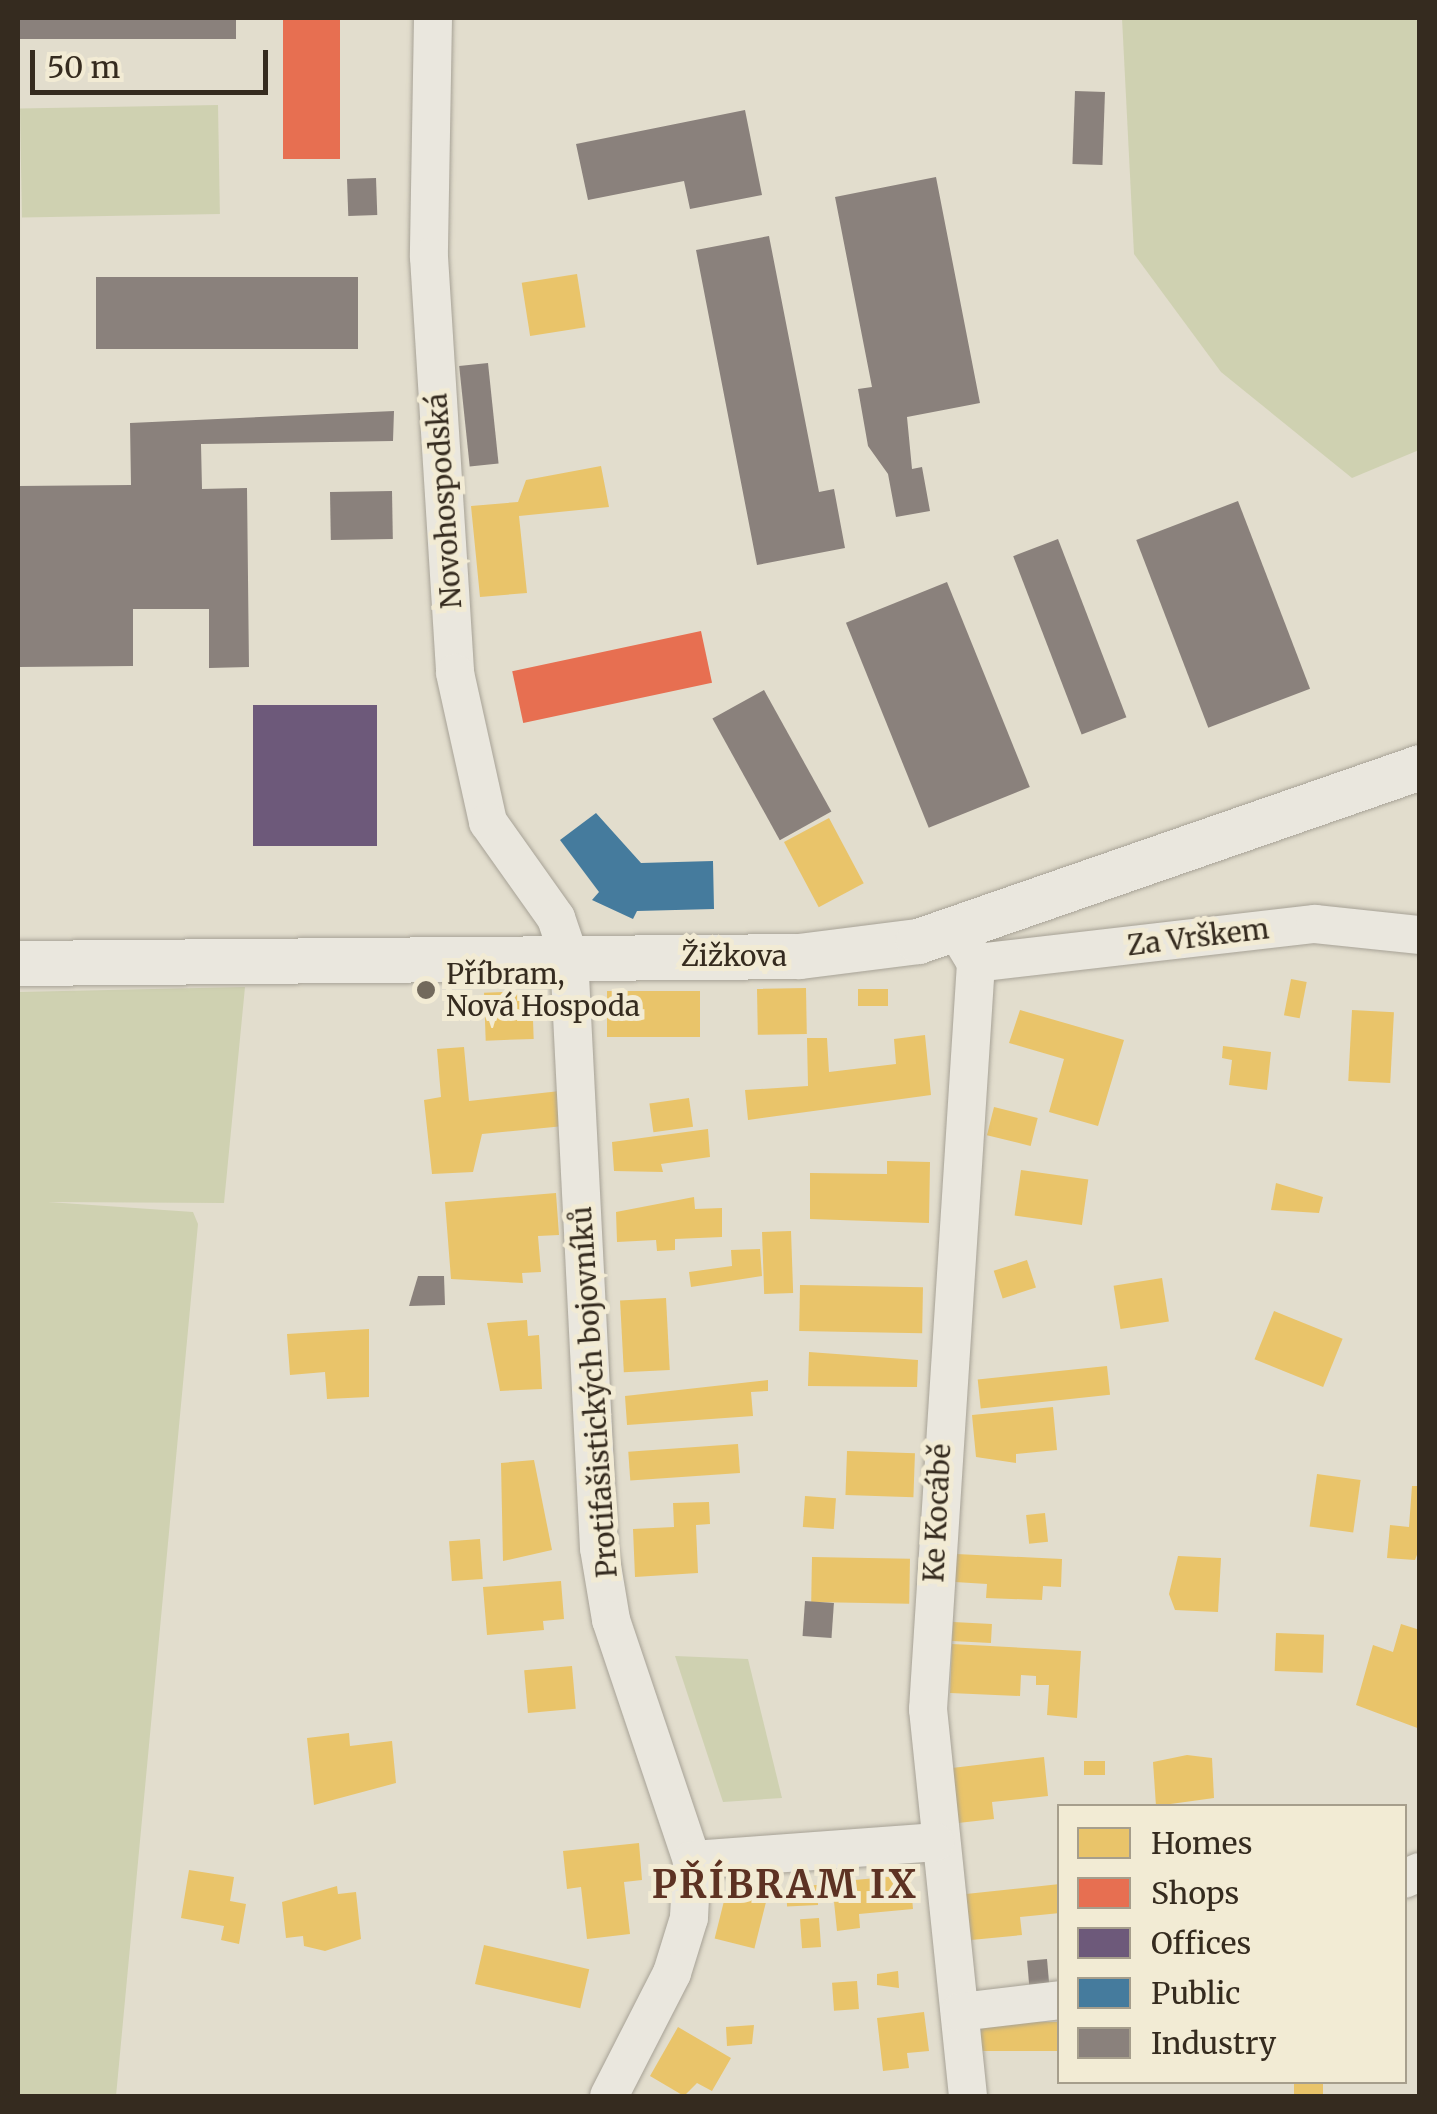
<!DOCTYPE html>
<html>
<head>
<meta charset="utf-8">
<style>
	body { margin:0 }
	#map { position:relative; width:1437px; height:2114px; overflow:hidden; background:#e2ddcd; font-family:Merriweather,serif }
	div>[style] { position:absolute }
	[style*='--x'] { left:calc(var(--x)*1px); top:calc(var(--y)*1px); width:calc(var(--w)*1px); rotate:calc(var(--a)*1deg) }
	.green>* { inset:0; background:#cfd1b1; transform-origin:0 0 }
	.homes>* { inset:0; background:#e9c46a; transform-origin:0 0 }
	.shops>* { inset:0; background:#e76f51; transform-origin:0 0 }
	.offices>* { inset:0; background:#6d597a; transform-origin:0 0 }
	.public>* { inset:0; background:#457b9d }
	.industry>* { inset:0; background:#8a817c; transform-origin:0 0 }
	.roads { filter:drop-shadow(0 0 2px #a7a296) drop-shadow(0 0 2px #a7a296) }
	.minor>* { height:38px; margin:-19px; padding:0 19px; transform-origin:19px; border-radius:19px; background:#eae7de }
	.tertiary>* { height:45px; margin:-22.5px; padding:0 22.5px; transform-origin:22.5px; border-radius:22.5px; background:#eae7de }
	.dots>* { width:28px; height:28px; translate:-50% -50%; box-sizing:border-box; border:5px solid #f2ebd4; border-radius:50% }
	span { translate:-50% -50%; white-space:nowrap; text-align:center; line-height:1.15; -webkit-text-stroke:10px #f2ebd4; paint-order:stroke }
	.street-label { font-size:28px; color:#352b1f }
	.poi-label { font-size:28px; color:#352b1f }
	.left { translate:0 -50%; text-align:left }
	.district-label { font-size:38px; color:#5d3223; font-weight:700; letter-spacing:2.5px }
	.frame { position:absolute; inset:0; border:20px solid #352b1f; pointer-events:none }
	.legend { position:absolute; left:1057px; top:1804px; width:350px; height:280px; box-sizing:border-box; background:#f2ebd4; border:2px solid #a69e8c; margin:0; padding:12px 18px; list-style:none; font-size:30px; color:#352b1f }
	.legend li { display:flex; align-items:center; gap:20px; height:50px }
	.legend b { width:50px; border:2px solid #a69e8c }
	.scale { position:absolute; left:30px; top:50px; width:238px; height:45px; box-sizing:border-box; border:5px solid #352b1f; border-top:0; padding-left:12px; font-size:30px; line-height:35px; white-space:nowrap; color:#352b1f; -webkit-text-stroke:8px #f2ebd4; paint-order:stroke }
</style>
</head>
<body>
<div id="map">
	<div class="green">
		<div style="clip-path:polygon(1122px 18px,1419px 18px,1419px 450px,1352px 478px,1221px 372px,1134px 254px)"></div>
		<div style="left:218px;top:105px;width:109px;height:198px;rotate:89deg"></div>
		<div style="clip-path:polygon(245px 987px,224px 1203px,48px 1202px,193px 1212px,198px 1224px,116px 2096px,18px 2096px,18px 992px)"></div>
		<div style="clip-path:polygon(675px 1656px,748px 1659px,782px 1798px,723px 1802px)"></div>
	</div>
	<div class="homes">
		<div style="left:577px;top:274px;width:54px;height:56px;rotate:81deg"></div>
		<div style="clip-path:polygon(601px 466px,609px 507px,519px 516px,527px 593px,480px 597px,471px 506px,518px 502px,526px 480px)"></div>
		<div style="left:829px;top:818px;width:74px;height:51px;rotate:62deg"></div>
		<div style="left:1291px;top:979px;width:16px;height:37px;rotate:11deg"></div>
		<div style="left:806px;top:988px;width:46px;height:49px;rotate:89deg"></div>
		<div style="left:858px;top:989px;width:30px;height:17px"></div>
		<div style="left:532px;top:991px;width:48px;height:48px;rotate:88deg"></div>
		<div style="left:607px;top:991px;width:93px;height:46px"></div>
		<div style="clip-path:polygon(1020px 1010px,1124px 1040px,1098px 1126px,1049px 1112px,1064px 1059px,1009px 1043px)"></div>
		<div style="left:1352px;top:1010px;width:42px;height:71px;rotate:3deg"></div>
		<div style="clip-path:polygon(925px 1035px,931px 1095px,748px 1120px,745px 1090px,808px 1086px,807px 1038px,827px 1038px,829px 1072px,896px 1064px,894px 1039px)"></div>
		<div style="clip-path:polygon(1223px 1046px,1271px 1052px,1267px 1090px,1229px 1085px,1232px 1060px,1222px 1058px)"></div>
		<div style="clip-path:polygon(464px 1047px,469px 1101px,560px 1091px,564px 1126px,482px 1134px,473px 1172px,432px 1174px,424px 1100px,441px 1097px,437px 1049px)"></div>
		<div style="left:689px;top:1098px;width:29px;height:40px;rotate:82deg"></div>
		<div style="left:994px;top:1107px;width:45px;height:29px;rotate:14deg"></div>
		<div style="clip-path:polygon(708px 1129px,710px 1157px,661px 1164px,663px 1172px,614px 1171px,612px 1142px)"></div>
		<div style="clip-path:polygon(887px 1161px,930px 1162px,929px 1223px,810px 1219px,810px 1173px,887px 1174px)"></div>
		<div style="left:1021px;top:1170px;width:68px;height:46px;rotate:8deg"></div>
		<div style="clip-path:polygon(1276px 1183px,1323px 1197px,1319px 1213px,1271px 1210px)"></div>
		<div style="clip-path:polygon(556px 1193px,559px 1235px,538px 1236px,541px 1272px,522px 1273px,523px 1283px,451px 1279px,445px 1202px)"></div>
		<div style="clip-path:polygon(694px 1197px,695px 1209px,722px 1208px,722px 1237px,675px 1239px,675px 1250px,657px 1251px,656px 1240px,617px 1242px,616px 1212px)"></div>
		<div style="left:791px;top:1231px;width:62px;height:29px;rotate:88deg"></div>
		<div style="clip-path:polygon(760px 1249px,762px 1276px,691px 1287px,689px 1272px,732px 1266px,731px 1250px)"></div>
		<div style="left:1027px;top:1260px;width:29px;height:35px;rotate:72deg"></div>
		<div style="left:1162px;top:1278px;width:44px;height:49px;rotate:81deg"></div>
		<div style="left:800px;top:1285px;width:123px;height:46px;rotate:1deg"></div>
		<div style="left:666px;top:1298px;width:72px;height:46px;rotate:87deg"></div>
		<div style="left:1274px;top:1311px;width:74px;height:52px;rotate:22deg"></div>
		<div style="clip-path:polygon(527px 1320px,528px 1336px,539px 1335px,542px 1389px,500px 1391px,487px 1323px)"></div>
		<div style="clip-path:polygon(369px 1329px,369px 1397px,327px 1399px,325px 1372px,290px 1375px,287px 1334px)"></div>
		<div style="clip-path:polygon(809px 1352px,918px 1360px,917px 1387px,808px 1386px)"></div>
		<div style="left:1107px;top:1366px;width:29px;height:130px;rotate:84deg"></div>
		<div style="clip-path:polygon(768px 1380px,768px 1391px,751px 1392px,753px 1416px,627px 1425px,625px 1396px)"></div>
		<div style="clip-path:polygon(1053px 1407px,1057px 1450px,1016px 1454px,1016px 1463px,976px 1457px,972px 1415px)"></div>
		<div style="left:738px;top:1444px;width:29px;height:110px;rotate:86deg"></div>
		<div style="left:847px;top:1451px;width:68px;height:44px;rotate:2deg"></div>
		<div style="clip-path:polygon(534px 1460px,552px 1550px,503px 1561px,501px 1463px)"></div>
		<div style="left:1317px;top:1474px;width:44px;height:53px;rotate:8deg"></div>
		<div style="clip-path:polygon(1412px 1486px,1420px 1486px,1420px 1547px,1415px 1560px,1387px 1558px,1390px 1525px,1409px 1527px)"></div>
		<div style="left:805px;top:1496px;width:31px;height:31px;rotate:4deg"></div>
		<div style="clip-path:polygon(709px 1502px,710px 1524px,696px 1525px,698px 1573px,635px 1577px,633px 1529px,674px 1527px,673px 1503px)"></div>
		<div style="left:1045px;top:1513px;width:29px;height:19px;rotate:84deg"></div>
		<div style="left:480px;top:1539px;width:40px;height:31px;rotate:86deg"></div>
		<div style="clip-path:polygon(956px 1554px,1062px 1559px,1061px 1587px,1043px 1586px,1042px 1600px,986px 1598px,987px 1584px,955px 1582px)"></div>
		<div style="clip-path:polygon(1178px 1556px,1221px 1558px,1218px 1612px,1175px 1610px,1169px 1594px)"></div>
		<div style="left:812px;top:1557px;width:98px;height:45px;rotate:1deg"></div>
		<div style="clip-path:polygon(561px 1581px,564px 1619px,543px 1621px,544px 1630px,487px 1635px,483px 1587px)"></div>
		<div style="left:953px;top:1622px;width:39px;height:19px;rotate:3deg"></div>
		<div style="clip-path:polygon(1401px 1624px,1420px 1630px,1420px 1729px,1356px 1705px,1373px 1645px,1393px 1652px)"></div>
		<div style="left:1276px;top:1633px;width:48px;height:38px;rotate:2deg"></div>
		<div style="clip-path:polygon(952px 1644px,1081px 1651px,1077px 1718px,1047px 1715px,1049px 1685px,1036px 1685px,1036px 1676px,1021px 1675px,1020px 1696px,950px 1693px)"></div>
		<div style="left:572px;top:1666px;width:43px;height:48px;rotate:85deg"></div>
		<div style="clip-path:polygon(349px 1733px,350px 1746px,392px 1741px,396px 1783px,314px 1805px,307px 1738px)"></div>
		<div style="clip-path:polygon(1187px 1755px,1212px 1758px,1214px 1798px,1156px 1806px,1153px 1762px)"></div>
		<div style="clip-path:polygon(1044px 1757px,1048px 1796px,992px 1802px,994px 1819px,958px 1823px,952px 1768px)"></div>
		<div style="left:1084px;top:1761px;width:21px;height:14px"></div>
		<div style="clip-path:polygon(639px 1843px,642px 1880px,624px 1882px,630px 1934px,587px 1939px,581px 1887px,567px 1889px,563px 1851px)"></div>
		<div style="clip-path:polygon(189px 1870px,234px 1877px,230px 1901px,246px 1904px,239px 1944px,221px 1940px,224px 1926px,181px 1918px)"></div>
		<div style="clip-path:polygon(910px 1875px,913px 1909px,859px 1914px,860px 1928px,837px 1931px,832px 1882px)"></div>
		<div style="clip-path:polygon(1060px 1884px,1060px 1913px,1020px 1917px,1022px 1935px,971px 1940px,966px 1894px)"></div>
		<div style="left:817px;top:1885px;width:20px;height:31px;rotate:87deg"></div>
		<div style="clip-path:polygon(337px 1886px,338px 1894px,356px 1892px,361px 1939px,325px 1951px,304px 1946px,303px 1936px,286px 1938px,282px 1902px)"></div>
		<div style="left:726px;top:1893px;width:41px;height:47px;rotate:14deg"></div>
		<div style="left:819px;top:1918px;width:29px;height:19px;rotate:86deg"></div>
		<div style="left:484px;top:1945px;width:108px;height:40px;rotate:13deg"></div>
		<div style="clip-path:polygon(898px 1971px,899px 1988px,877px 1985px,877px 1974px)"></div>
		<div style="left:857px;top:1981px;width:28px;height:25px;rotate:86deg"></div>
		<div style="clip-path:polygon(924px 2012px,929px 2051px,907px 2053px,909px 2068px,883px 2071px,877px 2018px)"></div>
		<div style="left:1060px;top:2022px;width:29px;height:79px;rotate:90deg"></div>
		<div style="clip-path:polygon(754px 2025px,752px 2044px,727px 2046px,726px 2027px)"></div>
		<div style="clip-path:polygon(678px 2027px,731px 2058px,712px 2091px,697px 2083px,684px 2096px,650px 2076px)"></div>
		<div style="left:1294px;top:2082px;width:29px;height:14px"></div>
	</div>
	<div class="shops">
		<div style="left:283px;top:18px;width:57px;height:141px"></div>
		<div style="left:701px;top:631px;width:53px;height:193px;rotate:78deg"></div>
	</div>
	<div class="offices">
		<div style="left:253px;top:705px;width:124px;height:141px"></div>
	</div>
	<div class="public">
		<div style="clip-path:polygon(596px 813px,641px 863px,713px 861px,714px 909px,637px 911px,633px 919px,592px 900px,599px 892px,560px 840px)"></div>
	</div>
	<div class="industry">
		<div style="left:18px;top:18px;width:218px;height:21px"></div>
		<div style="left:1075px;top:91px;width:30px;height:73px;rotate:2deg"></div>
		<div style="clip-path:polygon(745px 110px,762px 195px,690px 209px,684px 181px,588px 200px,576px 144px)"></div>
		<div style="clip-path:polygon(936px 177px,980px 403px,907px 417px,912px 469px,922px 467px,930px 511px,896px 517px,888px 474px,868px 446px,858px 389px,872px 387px,835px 197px)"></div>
		<div style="left:376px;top:178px;width:37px;height:29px;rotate:88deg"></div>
		<div style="clip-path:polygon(769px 236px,819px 492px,834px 489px,845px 548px,757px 565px,696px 250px)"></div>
		<div style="left:96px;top:277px;width:262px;height:72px"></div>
		<div style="left:488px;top:363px;width:101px;height:29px;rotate:84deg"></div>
		<div style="clip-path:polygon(394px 411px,393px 441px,201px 444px,202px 489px,247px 488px,249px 667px,209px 668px,209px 609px,133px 609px,133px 666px,18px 667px,18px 486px,131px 485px,130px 423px)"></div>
		<div style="left:392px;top:491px;width:48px;height:62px;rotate:89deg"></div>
		<div style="left:1238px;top:501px;width:201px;height:109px;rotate:69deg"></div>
		<div style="left:1058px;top:539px;width:191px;height:48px;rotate:69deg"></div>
		<div style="left:947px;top:582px;width:221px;height:109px;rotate:68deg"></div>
		<div style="left:764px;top:690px;width:139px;height:59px;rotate:61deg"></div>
		<div style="clip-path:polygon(418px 1276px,444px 1276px,445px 1305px,409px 1306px)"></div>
		<div style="left:805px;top:1601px;width:29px;height:35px;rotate:4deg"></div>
		<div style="left:1047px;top:1959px;width:24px;height:20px;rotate:85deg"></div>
	</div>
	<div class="roads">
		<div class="minor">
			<div style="--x:433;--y:18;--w:239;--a:91"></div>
			<div style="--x:429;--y:257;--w:417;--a:86.4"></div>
			<div style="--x:455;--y:673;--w:153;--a:77.5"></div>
			<div style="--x:488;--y:822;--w:118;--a:54.7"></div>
			<div style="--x:556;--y:918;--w:40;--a:71.1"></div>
			<div style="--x:569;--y:956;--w:593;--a:87.1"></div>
			<div style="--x:599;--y:1548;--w:73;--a:80.5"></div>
			<div style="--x:611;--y:1620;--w:253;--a:71.4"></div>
			<div style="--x:692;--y:1860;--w:58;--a:93"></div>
			<div style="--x:689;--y:1918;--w:58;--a:107.2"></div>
			<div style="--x:672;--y:1973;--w:138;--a:117.1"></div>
			<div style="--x:958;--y:933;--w:35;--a:59"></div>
			<div style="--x:976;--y:963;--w:748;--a:93.68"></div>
			<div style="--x:928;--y:1709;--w:389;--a:84.1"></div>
			<div style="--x:976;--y:963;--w:341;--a:-6.6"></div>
			<div style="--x:1315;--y:924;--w:106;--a:6"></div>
			<div style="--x:692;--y:1860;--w:244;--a:-4.2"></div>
			<div style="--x:1404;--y:1879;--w:17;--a:-24"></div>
			<div style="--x:960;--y:2012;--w:101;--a:-6.8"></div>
		</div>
		<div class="tertiary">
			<div style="--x:18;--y:963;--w:781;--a:-0.51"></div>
			<div style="--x:799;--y:956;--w:120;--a:-7.2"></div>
			<div style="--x:918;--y:941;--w:531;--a:-19.12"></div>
		</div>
	</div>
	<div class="dots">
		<div style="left:426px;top:990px;background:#72695c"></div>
	</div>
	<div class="street-label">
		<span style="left:444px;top:501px;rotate:-94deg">Novohospodská</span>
		<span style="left:1198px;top:937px;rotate:-7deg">Za Vrškem</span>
		<span style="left:734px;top:956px">Žižkova</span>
		<span style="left:594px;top:1392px;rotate:-94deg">Protifašistických bojovníků</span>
		<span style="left:937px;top:1513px;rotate:-87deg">Ke Kocábě</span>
	</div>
	<div class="poi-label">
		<span class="left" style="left:446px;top:990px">Příbram,<br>Nová Hospoda</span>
	</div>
	<div class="district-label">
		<span style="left:785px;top:1885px">PŘÍBRAM IX</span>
	</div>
	<div class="frame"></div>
	<ul class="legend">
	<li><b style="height:28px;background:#e9c46a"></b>Homes</li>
	<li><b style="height:28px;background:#e76f51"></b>Shops</li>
	<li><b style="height:28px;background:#6d597a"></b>Offices</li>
	<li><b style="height:28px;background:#457b9d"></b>Public</li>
	<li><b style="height:28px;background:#8a817c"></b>Industry</li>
	</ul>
	<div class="scale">50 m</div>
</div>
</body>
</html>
